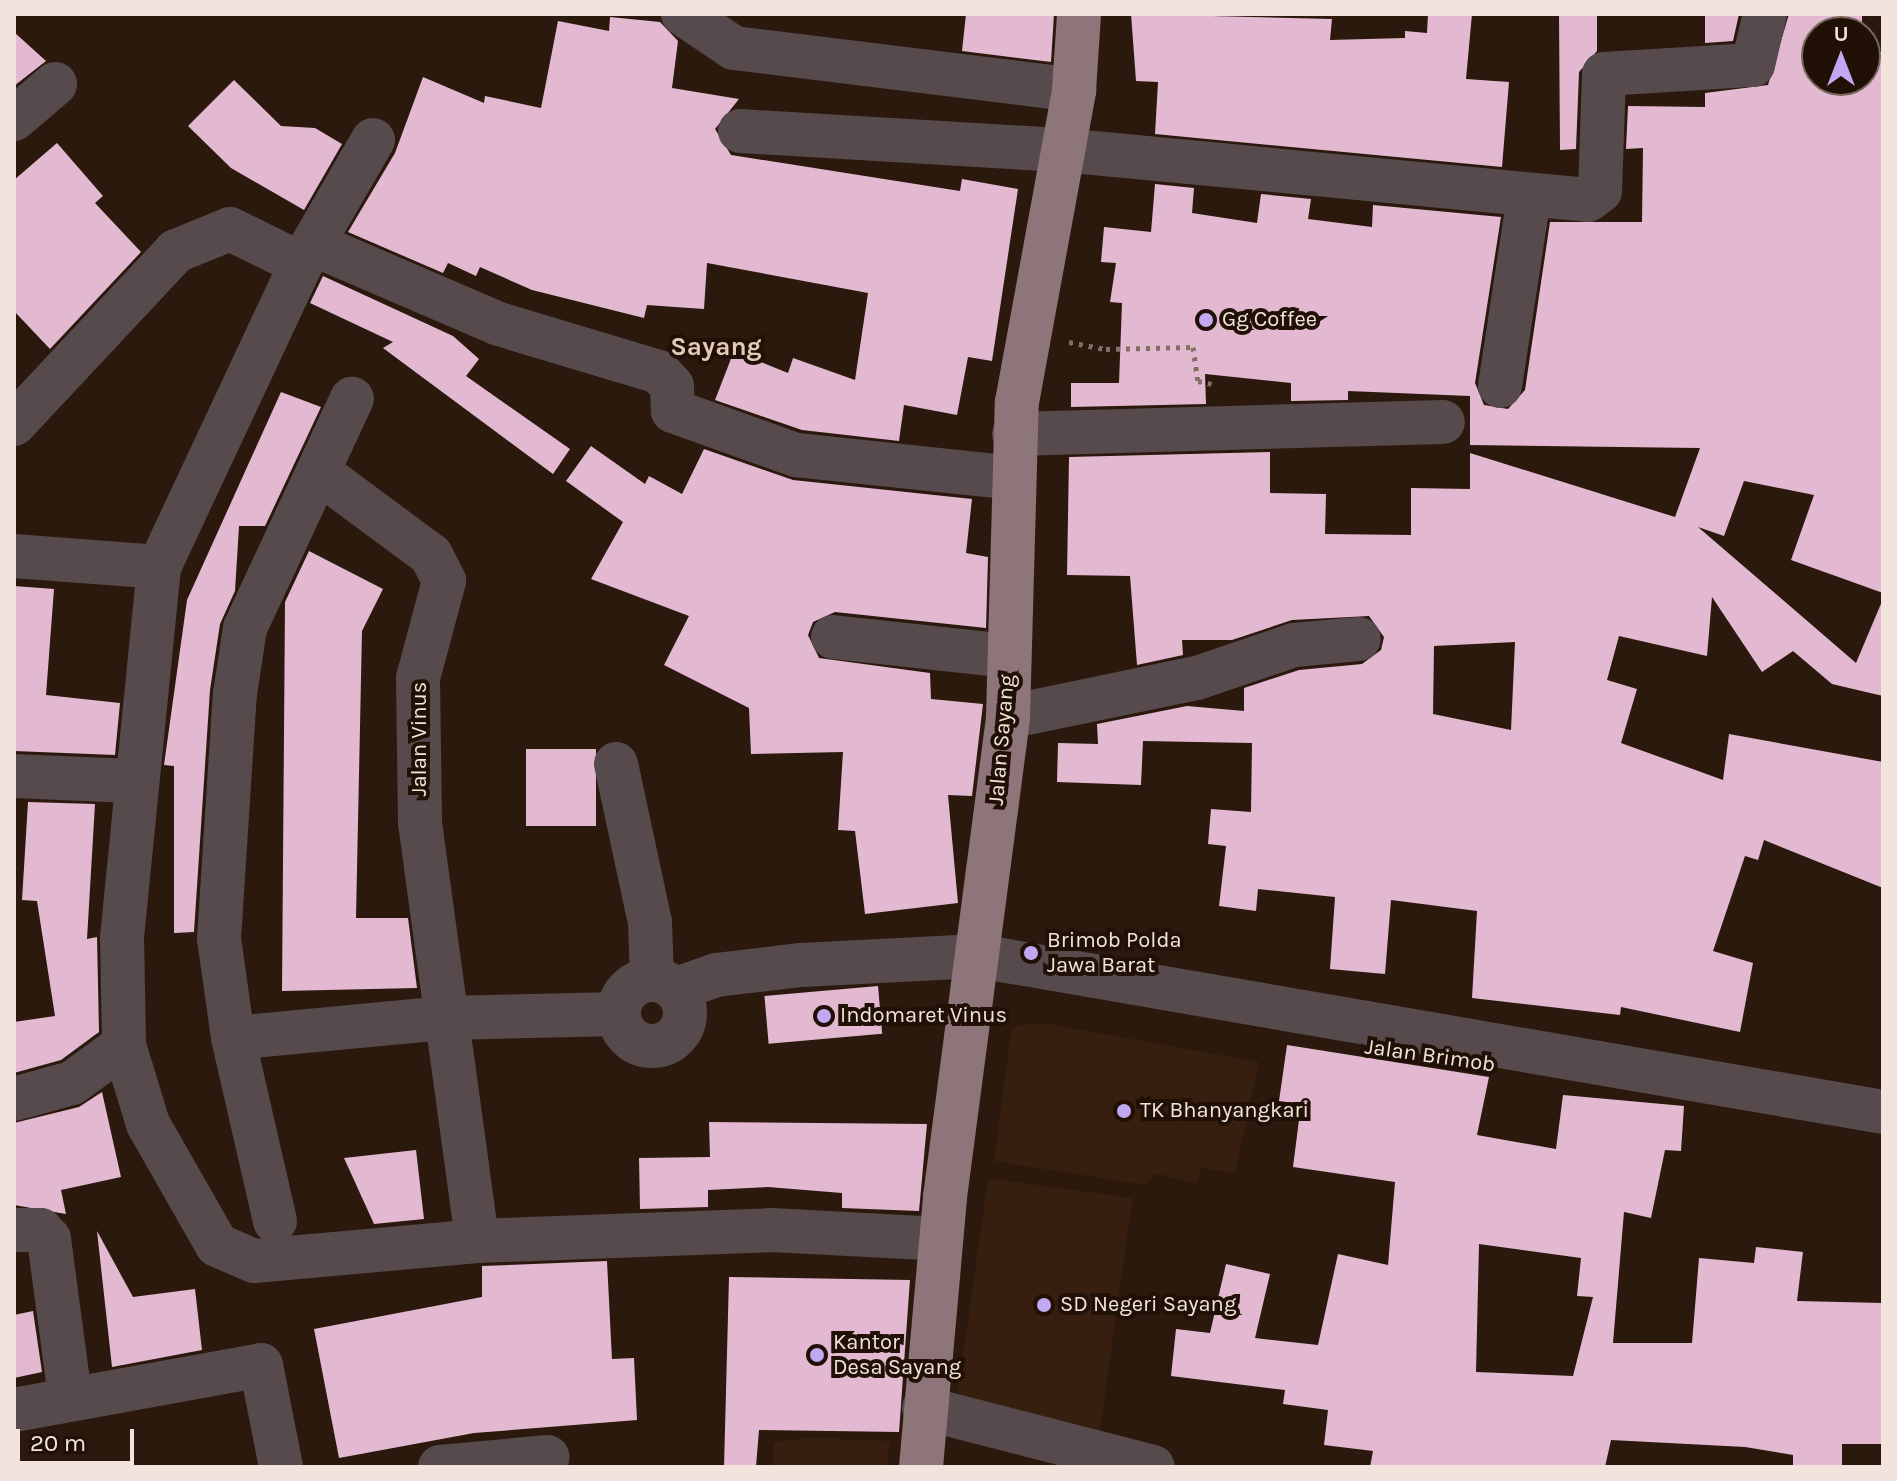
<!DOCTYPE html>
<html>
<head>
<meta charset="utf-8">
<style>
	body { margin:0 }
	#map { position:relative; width:1897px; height:1481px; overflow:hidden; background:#2b190d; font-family:Karla,sans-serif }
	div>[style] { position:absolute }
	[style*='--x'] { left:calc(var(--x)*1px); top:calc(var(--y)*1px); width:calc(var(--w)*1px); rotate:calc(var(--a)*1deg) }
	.built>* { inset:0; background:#371f0f; transform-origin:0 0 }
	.building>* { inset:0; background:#e3b9d2; transform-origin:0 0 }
	.path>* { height:5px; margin-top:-2.5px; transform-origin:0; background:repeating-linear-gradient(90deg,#817066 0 4px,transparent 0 10px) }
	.minor>* { height:44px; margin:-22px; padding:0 22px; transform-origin:22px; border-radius:22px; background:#564a4c }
	.minor>.ring { margin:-22px; padding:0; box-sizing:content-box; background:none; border:44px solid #564a4c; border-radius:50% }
	.major>* { height:44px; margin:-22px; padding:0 22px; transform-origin:22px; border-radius:22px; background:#8d757a }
	.dots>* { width:22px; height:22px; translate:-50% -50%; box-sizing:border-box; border:4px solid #211005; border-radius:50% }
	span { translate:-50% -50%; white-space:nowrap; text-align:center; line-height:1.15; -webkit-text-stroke:8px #211005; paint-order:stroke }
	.poi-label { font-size:22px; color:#f2e4dc }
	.left { translate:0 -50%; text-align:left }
	.street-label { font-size:22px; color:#f2e4dc }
	.quarter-label { font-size:26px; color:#e2c9b9; font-weight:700 }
	.frame { position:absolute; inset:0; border:16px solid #f2e4dc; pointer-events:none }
	.north { position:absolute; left:1801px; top:16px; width:80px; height:80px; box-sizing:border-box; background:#211005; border:2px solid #75655b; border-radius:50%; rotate:0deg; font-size:22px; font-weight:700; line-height:32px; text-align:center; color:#f2e4dc }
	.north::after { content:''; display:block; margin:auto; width:28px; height:36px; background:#c2a7f2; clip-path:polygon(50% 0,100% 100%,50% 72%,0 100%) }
	.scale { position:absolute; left:16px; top:1429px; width:118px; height:36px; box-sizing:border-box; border:4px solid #f2e4dc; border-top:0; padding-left:10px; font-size:24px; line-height:28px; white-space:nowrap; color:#f2e4dc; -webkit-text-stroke:6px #211005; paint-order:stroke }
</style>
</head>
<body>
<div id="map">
	<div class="built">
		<div style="clip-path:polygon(1043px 1023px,1259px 1062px,1235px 1174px,1201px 1167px,1197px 1184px,1156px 1173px,1145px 1185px,994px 1161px,1012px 1026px)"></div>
		<div style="left:988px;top:1178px;width:146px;height:235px;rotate:8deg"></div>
		<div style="clip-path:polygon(812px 1438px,890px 1441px,887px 1467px,773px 1467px,773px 1442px)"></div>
	</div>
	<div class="building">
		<div style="clip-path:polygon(966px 14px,1054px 14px,1051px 62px,962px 51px)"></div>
		<div style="clip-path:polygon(1131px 14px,1332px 19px,1330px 40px,1405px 38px,1405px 31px,1427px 33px,1428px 14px,1472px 14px,1466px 79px,1509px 82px,1502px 167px,1155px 134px,1158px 82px,1136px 81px)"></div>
		<div style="clip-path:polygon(1559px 14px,1597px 14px,1597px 51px,1579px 72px,1576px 149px,1560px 150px)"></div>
		<div style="clip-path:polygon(1705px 14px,1739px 14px,1733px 41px,1705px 43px)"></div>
		<div style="clip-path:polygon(evenodd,1789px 14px,1862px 14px,1862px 32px,1817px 32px,1817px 80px,1865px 80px,1865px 53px,1883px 52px,1883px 593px,1791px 560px,1814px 495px,1744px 481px,1724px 536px,1698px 527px,1856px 663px,1883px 599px,1883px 696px,1832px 684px,1793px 651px,1762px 672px,1712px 597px,1707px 656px,1619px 636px,1607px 680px,1637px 689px,1621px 743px,1723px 780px,1729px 734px,1883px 762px,1883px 888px,1764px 840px,1758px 860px,1745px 856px,1713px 951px,1753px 963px,1740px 1032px,1621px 1007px,1620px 1015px,1472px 998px,1477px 911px,1391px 900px,1385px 974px,1330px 969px,1335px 897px,1258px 889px,1256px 911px,1219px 906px,1226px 846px,1208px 844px,1211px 809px,1251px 812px,1252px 743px,1143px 741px,1141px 785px,1057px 782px,1058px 743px,1098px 744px,1097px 724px,1187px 706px,1244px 711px,1244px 688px,1299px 670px,1362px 664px,1381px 650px,1384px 637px,1369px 616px,1292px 620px,1232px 640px,1182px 640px,1183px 655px,1137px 665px,1130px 576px,1067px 575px,1069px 457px,1270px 452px,1270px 493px,1326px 494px,1325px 534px,1411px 535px,1411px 488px,1470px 489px,1470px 453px,1675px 517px,1700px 448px,1470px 445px,1470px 396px,1348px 391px,1348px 400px,1291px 401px,1291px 383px,1205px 374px,1206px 404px,1071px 407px,1071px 383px,1119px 383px,1122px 303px,1110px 302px,1116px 263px,1101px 262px,1104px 227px,1151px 232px,1155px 184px,1194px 188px,1192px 213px,1257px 223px,1261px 194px,1311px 199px,1308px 219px,1372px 227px,1373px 205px,1501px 217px,1475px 383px,1484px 405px,1508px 409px,1525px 390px,1550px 222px,1642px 222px,1643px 148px,1626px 149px,1628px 106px,1705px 107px,1705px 93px,1768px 85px,1789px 14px,1515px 642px,1511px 730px,1433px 714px,1434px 646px,1515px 642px)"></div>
		<div style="clip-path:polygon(610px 17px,660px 22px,678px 41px,672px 88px,739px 99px,715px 129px,731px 155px,960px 191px,962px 179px,1018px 189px,992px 361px,968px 357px,957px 415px,904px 405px,899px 441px,802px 430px,715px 400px,734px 351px,788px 373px,793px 358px,855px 380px,868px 293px,707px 263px,704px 309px,647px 305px,644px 318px,532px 290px,480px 267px,476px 276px,448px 263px,443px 273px,348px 232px,395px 153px,423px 77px,484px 103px,485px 96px,541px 108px,558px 21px,609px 31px)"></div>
		<div style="clip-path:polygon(14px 32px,46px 61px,14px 86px)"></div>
		<div style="clip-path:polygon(234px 80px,281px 126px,315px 128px,342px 144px,304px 210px,231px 168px,188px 126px)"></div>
		<div style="clip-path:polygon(57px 143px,103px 196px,95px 203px,141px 252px,50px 349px,14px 311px,14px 180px)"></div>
		<div style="clip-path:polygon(323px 276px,453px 336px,479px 359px,466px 376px,570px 449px,553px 474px,383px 348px,393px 342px,310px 303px)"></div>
		<div style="clip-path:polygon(281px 392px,321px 407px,265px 526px,239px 526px,235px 591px,220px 624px,210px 690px,194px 932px,174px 933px,174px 766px,164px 765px,187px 600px)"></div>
		<div style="clip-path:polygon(591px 446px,645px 484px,649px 476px,682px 494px,704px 449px,793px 480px,972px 499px,966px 553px,988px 557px,986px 628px,835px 612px,813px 622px,808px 635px,819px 658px,930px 673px,931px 699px,983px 704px,972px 796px,948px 795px,958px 903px,865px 914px,855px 831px,838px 830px,843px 752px,751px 754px,749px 708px,664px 665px,689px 616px,591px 579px,623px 522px,566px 481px)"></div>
		<div style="clip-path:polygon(309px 551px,383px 589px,362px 631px,356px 918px,408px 918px,417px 988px,282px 991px,285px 602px)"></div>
		<div style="clip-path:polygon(14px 586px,54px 589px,46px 695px,120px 703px,115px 755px,14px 751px)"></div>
		<div style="left:526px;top:749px;width:70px;height:77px"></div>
		<div style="clip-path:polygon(28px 802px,95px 804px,87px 939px,97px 937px,99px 1032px,61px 1060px,14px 1073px,14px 1022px,55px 1016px,37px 901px,22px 900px)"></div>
		<div style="left:878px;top:986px;width:48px;height:114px;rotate:85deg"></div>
		<div style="clip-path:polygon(evenodd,1287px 1045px,1489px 1077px,1477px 1135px,1556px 1149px,1563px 1095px,1684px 1106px,1681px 1151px,1665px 1150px,1651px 1218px,1624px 1212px,1613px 1343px,1692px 1343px,1699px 1258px,1754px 1263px,1756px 1247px,1803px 1252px,1797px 1301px,1883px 1303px,1883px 1444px,1842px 1444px,1842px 1467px,1793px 1467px,1793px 1455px,1745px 1447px,1611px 1440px,1605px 1467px,1370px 1467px,1373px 1451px,1324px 1445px,1328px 1410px,1283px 1404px,1285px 1390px,1171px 1376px,1176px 1329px,1210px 1333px,1226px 1264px,1270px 1274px,1255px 1338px,1318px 1345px,1338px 1254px,1388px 1265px,1395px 1182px,1293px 1167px,1301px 1104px,1279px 1101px,1287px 1045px,1479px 1244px,1581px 1258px,1577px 1296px,1593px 1297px,1573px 1376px,1476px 1372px,1479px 1244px)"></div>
		<div style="clip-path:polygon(102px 1092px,121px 1177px,61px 1190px,66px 1214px,14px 1205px,14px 1123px,79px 1107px)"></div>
		<div style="clip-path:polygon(709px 1122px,927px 1124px,919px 1211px,842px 1208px,842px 1193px,768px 1187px,708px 1190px,708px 1207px,640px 1209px,639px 1158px,710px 1157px)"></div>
		<div style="clip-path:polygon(416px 1150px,424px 1219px,374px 1224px,344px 1158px)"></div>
		<div style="clip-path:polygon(97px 1231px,133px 1297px,195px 1289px,202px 1350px,112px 1367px)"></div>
		<div style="clip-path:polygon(607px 1261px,612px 1359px,634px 1358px,637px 1420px,474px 1433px,339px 1458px,314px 1329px,482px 1297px,482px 1266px)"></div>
		<div style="clip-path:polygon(729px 1277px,910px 1280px,899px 1432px,759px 1430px,756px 1467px,724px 1467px)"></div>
		<div style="clip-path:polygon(33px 1311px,42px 1372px,14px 1378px,14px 1315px)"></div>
	</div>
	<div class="path">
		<div style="--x:1069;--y:342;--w:38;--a:11"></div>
		<div style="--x:1106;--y:349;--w:87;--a:-1.3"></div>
		<div style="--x:1193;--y:347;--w:34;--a:82"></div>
		<div style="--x:1198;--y:381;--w:14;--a:12"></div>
	</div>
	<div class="minor">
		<div style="--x:683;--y:14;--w:61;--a:33.7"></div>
		<div style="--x:734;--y:48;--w:343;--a:7"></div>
		<div style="--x:14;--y:119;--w:54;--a:-40.5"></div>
		<div style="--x:740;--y:131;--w:323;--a:3.4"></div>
		<div style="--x:1062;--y:150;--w:528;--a:5.43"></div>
		<div style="--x:1588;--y:200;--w:15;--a:-37"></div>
		<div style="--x:1600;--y:191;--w:117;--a:-88"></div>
		<div style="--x:1604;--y:74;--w:149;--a:-3.5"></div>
		<div style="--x:1753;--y:65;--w:52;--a:-76.8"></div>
		<div style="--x:373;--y:140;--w:143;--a:120.1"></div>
		<div style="--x:301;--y:264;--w:335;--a:115.1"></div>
		<div style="--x:159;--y:567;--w:372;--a:95.7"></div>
		<div style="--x:122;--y:937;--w:108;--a:88.9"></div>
		<div style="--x:124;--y:1045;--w:83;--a:73.1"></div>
		<div style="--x:148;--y:1124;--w:139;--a:60.3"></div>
		<div style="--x:217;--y:1245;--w:40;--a:23.4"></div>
		<div style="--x:254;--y:1261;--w:224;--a:-5.1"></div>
		<div style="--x:477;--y:1241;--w:294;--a:-2.1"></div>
		<div style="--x:771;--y:1230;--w:170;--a:3"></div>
		<div style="--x:313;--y:244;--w:202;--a:23.3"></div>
		<div style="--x:499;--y:324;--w:167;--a:16.7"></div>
		<div style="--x:659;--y:372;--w:19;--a:47"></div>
		<div style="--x:672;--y:386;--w:25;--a:88"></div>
		<div style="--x:673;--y:411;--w:131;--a:19.7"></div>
		<div style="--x:796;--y:455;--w:219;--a:6"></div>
		<div style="--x:1500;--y:386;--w:192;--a:-81.3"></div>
		<div style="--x:14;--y:424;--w:237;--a:-46.9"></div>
		<div style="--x:176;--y:251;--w:58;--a:-22.2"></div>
		<div style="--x:230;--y:229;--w:79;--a:26.2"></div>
		<div style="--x:1014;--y:434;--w:429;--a:-1.6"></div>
		<div style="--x:320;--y:473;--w:138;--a:36.5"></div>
		<div style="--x:431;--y:555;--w:29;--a:63"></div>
		<div style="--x:444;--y:581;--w:100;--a:105"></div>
		<div style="--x:418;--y:678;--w:145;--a:89.2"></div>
		<div style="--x:420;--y:823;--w:422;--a:82.2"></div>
		<div style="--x:14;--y:556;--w:145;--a:4.3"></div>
		<div style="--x:833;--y:637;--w:177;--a:6.2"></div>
		<div style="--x:1008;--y:717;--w:193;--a:-11.7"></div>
		<div style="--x:1197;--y:678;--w:102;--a:-18.8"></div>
		<div style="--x:1294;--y:645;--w:65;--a:-5.3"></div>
		<div style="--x:616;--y:764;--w:162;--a:77.9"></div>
		<div style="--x:650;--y:922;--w:58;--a:88"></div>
		<div style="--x:14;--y:776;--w:118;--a:2.4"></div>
		<div class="ring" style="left:619px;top:980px;width:22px;height:22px"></div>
		<div style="--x:677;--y:989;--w:41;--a:-19.7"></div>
		<div style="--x:716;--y:975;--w:86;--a:-6.7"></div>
		<div style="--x:801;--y:965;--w:177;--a:-2.9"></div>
		<div style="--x:978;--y:956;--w:918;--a:9.78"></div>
		<div style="--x:233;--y:1038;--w:214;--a:-5.4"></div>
		<div style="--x:446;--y:1018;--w:173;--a:-1.3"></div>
		<div style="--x:14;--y:1099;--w:60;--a:-15.4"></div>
		<div style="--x:72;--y:1083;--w:64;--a:-36.2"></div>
		<div style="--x:275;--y:1221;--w:188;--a:-102.9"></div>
		<div style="--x:233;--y:1038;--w:100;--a:-98"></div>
		<div style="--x:219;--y:939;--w:246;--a:-86.3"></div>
		<div style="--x:235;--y:694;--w:67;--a:-81.4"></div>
		<div style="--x:245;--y:628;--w:253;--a:-65"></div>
		<div style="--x:14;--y:1230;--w:27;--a:0"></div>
		<div style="--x:41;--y:1230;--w:12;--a:48"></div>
		<div style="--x:49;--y:1239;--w:158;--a:82.4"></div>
		<div style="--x:924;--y:1408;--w:236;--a:14.4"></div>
		<div style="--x:14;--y:1410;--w:251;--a:-10.3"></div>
		<div style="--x:261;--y:1365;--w:104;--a:78.9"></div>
		<div style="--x:440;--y:1467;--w:108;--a:-5.3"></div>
	</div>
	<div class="major">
		<div style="--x:921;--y:1467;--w:271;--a:-84.9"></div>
		<div style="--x:945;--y:1197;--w:484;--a:-82.5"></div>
		<div style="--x:1008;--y:717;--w:315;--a:-88.4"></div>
		<div style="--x:1017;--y:402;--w:317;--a:-79.6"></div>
		<div style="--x:1074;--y:90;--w:76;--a:-86.2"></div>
	</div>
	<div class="dots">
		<div style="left:1206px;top:320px;background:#c2a7f2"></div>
		<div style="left:1031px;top:953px;background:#c2a7f2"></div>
		<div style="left:824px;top:1016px;background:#c2a7f2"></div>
		<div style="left:1124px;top:1111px;background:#c2a7f2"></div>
		<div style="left:1044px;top:1305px;background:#c2a7f2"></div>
		<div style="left:817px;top:1355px;background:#c2a7f2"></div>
	</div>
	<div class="poi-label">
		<span class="left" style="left:1222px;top:320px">Gg Coffee</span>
		<span class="left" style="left:1047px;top:953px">Brimob Polda<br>Jawa Barat</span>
		<span class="left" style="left:840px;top:1016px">Indomaret Vinus</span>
		<span class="left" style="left:1140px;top:1111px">TK Bhanyangkari</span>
		<span class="left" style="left:1060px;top:1305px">SD Negeri Sayang</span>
		<span class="left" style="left:833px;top:1355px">Kantor<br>Desa Sayang</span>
	</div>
	<div class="street-label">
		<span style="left:420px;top:739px;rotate:-90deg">Jalan Vinus</span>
		<span style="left:1002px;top:740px;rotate:-85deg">Jalan Sayang</span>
		<span style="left:1430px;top:1056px;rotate:8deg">Jalan Brimob</span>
	</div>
	<div class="quarter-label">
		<span style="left:716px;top:347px">Sayang</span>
	</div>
	<div class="frame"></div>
	<div class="north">U</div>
	<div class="scale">20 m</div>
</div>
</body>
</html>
